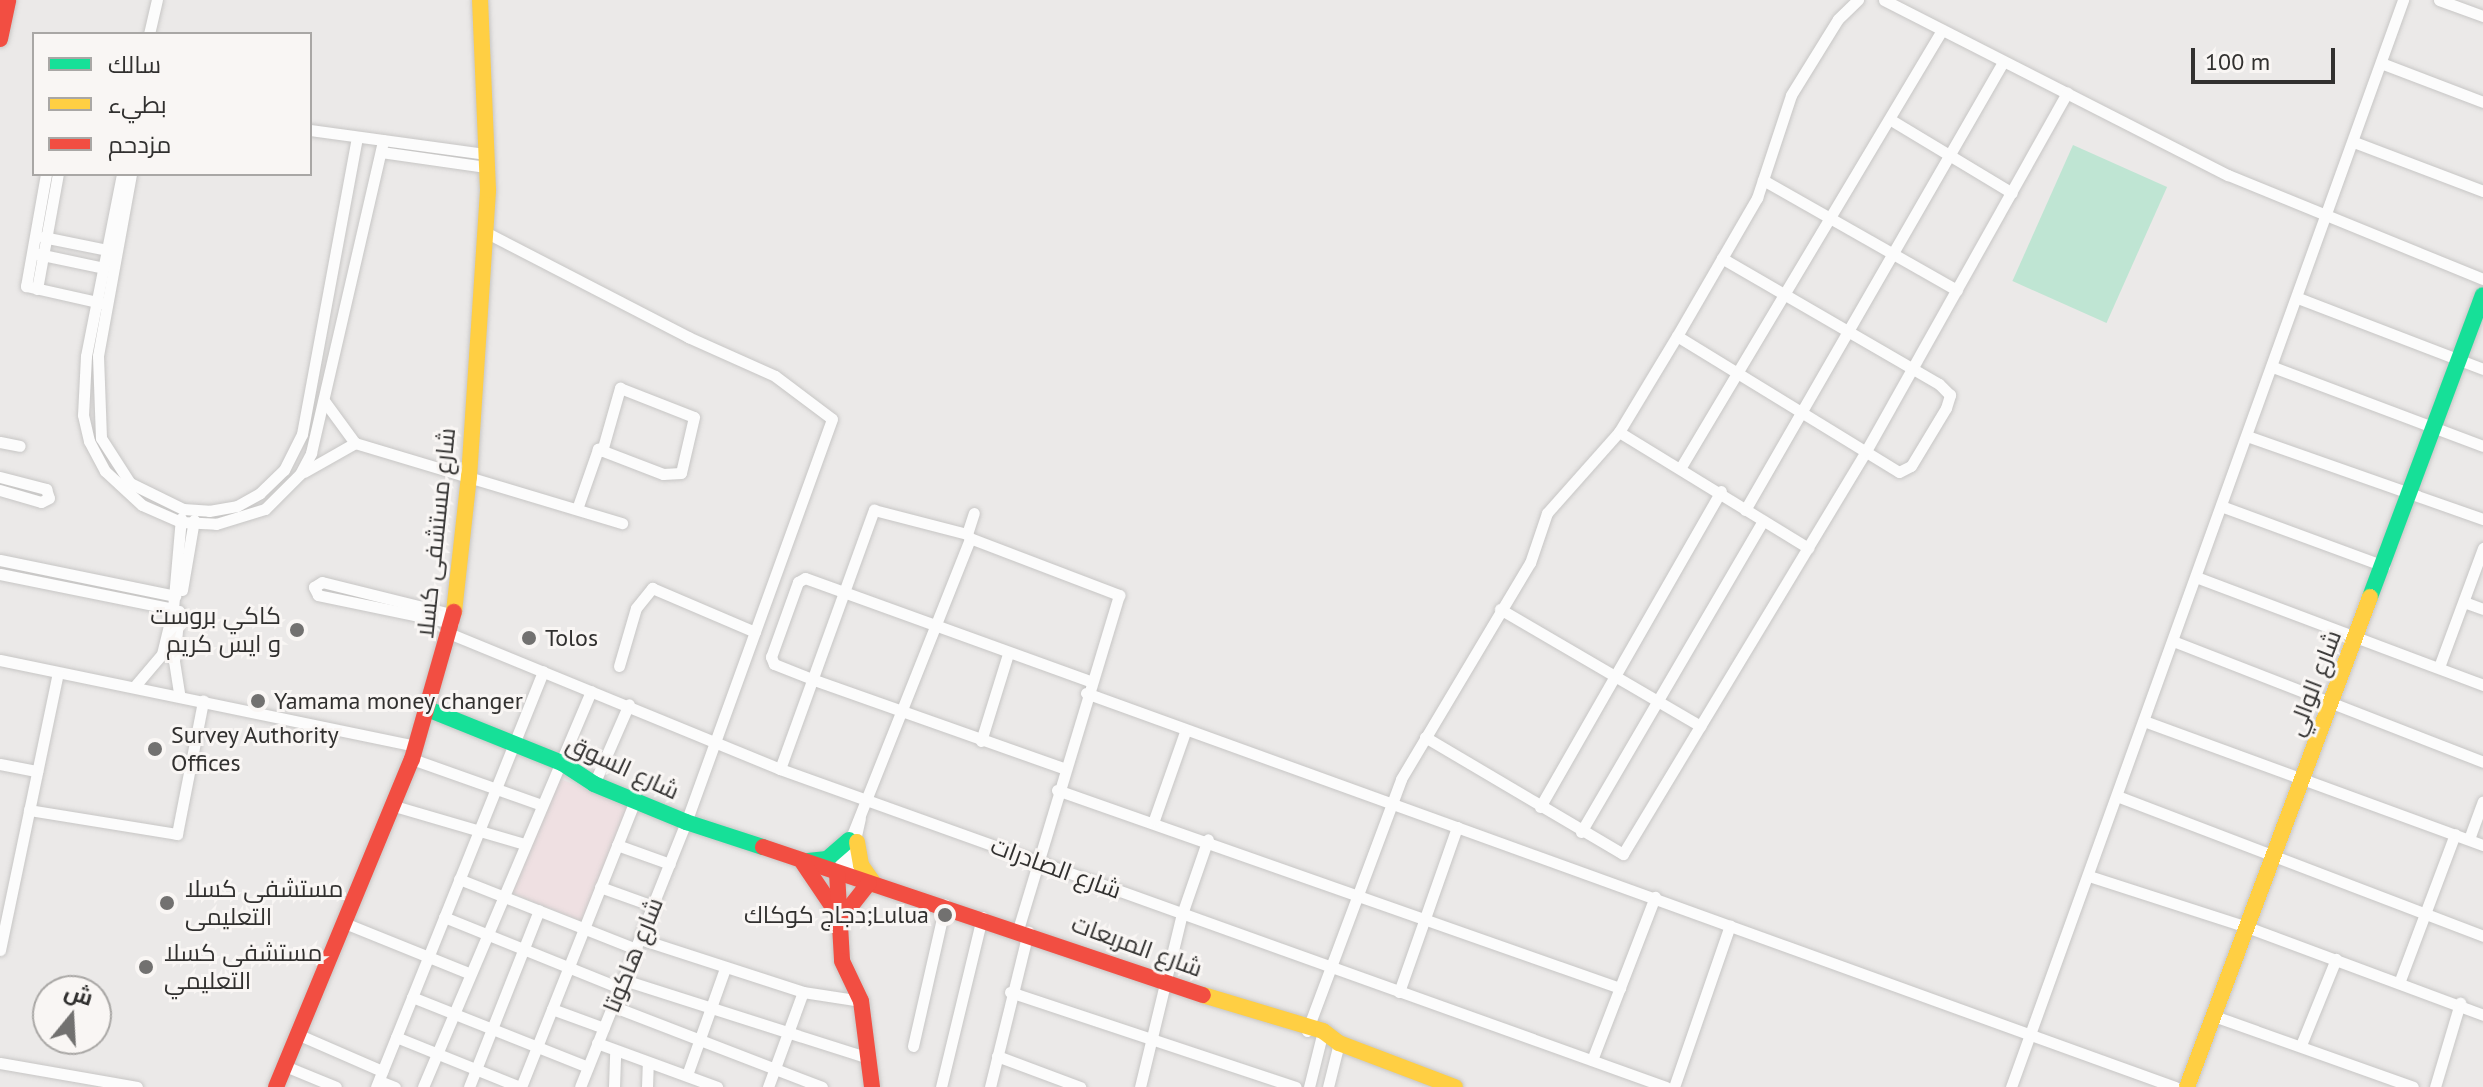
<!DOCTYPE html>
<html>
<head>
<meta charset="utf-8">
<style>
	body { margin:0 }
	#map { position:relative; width:2483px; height:1087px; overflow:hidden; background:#ebe9e8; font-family:"PT Sans",Cairo,sans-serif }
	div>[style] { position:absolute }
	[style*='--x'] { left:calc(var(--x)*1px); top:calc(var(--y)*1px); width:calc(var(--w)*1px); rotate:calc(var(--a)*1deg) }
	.commercial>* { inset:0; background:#efe0e2; transform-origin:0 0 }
	.green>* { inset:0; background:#bfe5d3; transform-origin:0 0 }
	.roads { filter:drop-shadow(0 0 2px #c7c6c5) drop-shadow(0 0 2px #c7c6c5) }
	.street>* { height:11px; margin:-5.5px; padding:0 5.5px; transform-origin:5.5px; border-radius:5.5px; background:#fcfcfc }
	.fast>* { height:16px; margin:-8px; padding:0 8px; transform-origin:8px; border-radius:8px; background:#16e098 }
	.slow>* { height:16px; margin:-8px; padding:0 8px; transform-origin:8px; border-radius:8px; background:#ffcf43 }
	.jam>* { height:16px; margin:-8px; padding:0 8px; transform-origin:8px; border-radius:8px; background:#f24e42 }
	.dots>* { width:22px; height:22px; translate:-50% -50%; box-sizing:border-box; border:4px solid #f9f6f4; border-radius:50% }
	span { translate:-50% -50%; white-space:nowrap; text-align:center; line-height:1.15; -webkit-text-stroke:6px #f9f6f4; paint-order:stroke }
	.street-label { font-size:24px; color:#31302f }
	.poi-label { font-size:24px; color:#31302f }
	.right { translate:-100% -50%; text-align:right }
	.left { translate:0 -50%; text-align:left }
	.legend { position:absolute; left:32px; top:32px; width:280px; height:144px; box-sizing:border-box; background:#f9f6f4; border:2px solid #a9a7a5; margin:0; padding:10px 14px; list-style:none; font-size:24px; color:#31302f }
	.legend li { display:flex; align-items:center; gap:16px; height:40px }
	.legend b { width:40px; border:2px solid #a9a7a5 }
	.north { position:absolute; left:32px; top:975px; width:80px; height:80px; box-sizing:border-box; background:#f9f6f4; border:2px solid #a9a7a5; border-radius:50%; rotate:18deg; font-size:22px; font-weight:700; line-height:32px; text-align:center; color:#31302f }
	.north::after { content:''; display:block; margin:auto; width:28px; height:36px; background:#727170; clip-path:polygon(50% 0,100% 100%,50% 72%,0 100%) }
	.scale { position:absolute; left:2191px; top:48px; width:144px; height:36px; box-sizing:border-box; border:4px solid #31302f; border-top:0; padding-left:10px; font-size:24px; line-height:28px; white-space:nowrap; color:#31302f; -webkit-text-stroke:6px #f9f6f4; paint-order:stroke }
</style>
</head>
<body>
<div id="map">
	<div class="commercial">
		<div style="left:553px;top:776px;width:82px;height:124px;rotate:22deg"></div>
	</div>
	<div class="green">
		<div style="left:2073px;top:145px;width:103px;height:149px;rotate:24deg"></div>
	</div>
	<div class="roads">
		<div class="street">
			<div style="--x:1884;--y:0;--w:386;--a:27"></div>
			<div style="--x:2228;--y:175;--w:275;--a:22.2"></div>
			<div style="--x:2439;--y:0;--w:47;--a:20"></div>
			<div style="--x:149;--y:34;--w:35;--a:-77"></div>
			<div style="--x:2381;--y:63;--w:109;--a:20.9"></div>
			<div style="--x:1891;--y:120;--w:141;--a:31.1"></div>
			<div style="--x:310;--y:130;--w:178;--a:7.8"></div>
			<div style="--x:2354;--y:142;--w:138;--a:20.8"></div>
			<div style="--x:381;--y:152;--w:106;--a:8.1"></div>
			<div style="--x:46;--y:174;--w:114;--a:100.1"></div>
			<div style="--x:26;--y:286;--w:78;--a:12.6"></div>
			<div style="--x:122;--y:174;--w:186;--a:101.2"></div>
			<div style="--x:86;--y:356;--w:59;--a:92.9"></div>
			<div style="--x:83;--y:415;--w:27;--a:77"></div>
			<div style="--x:89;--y:441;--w:34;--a:62"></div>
			<div style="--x:105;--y:471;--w:50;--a:42.6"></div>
			<div style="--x:142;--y:505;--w:43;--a:23.6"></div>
			<div style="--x:181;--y:522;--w:35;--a:3"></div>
			<div style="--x:216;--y:524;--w:51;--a:-17"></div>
			<div style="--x:265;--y:509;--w:49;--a:-45"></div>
			<div style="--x:300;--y:474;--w:24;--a:-62"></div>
			<div style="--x:311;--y:453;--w:321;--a:-77"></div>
			<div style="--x:131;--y:174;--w:185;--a:100.3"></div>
			<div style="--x:98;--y:356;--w:82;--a:87.9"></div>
			<div style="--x:101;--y:438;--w:54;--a:57.2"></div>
			<div style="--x:130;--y:483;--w:59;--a:26.1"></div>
			<div style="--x:183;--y:509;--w:26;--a:4"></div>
			<div style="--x:209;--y:511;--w:28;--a:-10"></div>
			<div style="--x:237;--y:506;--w:26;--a:-29"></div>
			<div style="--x:260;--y:493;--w:33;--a:-44"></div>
			<div style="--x:284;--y:470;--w:40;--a:-63.4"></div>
			<div style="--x:302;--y:434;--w:302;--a:-79.5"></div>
			<div style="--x:1763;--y:180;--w:223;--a:29.6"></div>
			<div style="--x:485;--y:232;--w:229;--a:27.3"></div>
			<div style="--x:688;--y:337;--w:95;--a:24.1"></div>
			<div style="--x:775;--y:376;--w:71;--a:37"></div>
			<div style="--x:832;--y:419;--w:429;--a:109.9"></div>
			<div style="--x:686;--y:822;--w:285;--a:111.8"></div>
			<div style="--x:43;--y:237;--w:65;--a:11.5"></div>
			<div style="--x:38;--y:254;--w:67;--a:12"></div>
			<div style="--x:37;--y:289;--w:117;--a:-79.7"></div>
			<div style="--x:2298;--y:298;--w:198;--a:21"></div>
			<div style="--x:1677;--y:336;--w:260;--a:31.5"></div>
			<div style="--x:1899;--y:472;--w:13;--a:-27"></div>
			<div style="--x:1911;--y:466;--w:68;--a:-58.9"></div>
			<div style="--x:1946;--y:408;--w:14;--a:-73"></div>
			<div style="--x:1950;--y:395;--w:16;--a:-135"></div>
			<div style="--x:1939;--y:384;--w:251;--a:-149.9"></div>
			<div style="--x:2273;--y:367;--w:224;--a:20.6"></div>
			<div style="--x:325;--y:402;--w:51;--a:53.8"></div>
			<div style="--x:355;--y:443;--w:279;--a:16.7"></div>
			<div style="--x:1619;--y:432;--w:222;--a:31.5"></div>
			<div style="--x:2247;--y:436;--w:250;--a:19.4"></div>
			<div style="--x:0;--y:442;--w:20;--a:11"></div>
			<div style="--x:1681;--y:467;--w:509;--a:-59.15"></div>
			<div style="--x:304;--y:472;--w:59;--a:-29.6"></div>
			<div style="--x:0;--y:477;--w:48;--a:14.6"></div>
			<div style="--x:46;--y:489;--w:9;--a:72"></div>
			<div style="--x:49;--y:498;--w:9;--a:153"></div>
			<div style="--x:41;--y:502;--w:43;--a:-163.7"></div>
			<div style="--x:2221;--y:506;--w:174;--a:20.2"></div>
			<div style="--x:577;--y:509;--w:64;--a:-70.7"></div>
			<div style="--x:598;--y:449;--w:4;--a:27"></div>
			<div style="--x:602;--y:451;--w:66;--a:-74.1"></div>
			<div style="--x:620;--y:388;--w:79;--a:21.4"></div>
			<div style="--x:694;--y:417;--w:57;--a:103.1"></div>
			<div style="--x:681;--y:473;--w:18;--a:177"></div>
			<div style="--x:663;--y:474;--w:70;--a:-159"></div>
			<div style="--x:1745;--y:510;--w:517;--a:-60.06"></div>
			<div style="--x:970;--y:538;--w:160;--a:20.9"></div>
			<div style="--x:1119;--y:595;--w:349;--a:106.8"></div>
			<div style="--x:0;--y:560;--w:179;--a:11.6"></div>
			<div style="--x:0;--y:574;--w:177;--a:11.4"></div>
			<div style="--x:2196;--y:577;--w:307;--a:20.6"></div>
			<div style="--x:182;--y:590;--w:71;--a:-80.3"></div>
			<div style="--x:2464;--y:602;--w:20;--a:20"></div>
			<div style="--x:1500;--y:609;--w:232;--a:30.3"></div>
			<div style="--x:179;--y:611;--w:50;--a:95.7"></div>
			<div style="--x:174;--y:661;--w:36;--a:81"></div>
			<div style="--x:453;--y:623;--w:138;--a:-168.3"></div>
			<div style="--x:318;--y:595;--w:9;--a:-117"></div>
			<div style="--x:314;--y:587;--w:9;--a:-32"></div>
			<div style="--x:322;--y:582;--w:136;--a:14"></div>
			<div style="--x:451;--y:634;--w:356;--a:22.3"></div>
			<div style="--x:780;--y:769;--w:941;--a:19.74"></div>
			<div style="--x:2173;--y:641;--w:333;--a:21.3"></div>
			<div style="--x:0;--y:660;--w:424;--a:11.7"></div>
			<div style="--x:619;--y:666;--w:60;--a:-73.7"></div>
			<div style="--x:636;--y:608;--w:26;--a:-51"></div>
			<div style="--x:652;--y:588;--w:112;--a:23.1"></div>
			<div style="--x:2439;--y:667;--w:127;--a:-69.7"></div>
			<div style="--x:134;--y:687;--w:43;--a:-49.7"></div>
			<div style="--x:162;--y:654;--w:46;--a:-76.3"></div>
			<div style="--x:173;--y:609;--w:91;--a:-85"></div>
			<div style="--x:1086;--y:693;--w:1158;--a:19.89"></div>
			<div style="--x:2144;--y:721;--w:361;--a:20.1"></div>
			<div style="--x:1425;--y:737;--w:230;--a:30.6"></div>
			<div style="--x:1623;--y:854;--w:471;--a:-58.9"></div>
			<div style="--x:1866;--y:451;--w:411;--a:-60.7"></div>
			<div style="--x:981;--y:741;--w:91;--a:-72.8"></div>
			<div style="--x:412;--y:759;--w:135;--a:19.5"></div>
			<div style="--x:0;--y:764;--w:38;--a:11"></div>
			<div style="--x:1063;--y:768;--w:266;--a:-160.5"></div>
			<div style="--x:812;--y:679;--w:41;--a:-158.5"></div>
			<div style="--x:774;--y:664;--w:8;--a:-113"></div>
			<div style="--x:771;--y:657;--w:80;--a:-70.2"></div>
			<div style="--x:798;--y:582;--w:8;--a:-30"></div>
			<div style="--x:805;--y:578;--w:302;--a:19.9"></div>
			<div style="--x:780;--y:769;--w:276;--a:-70.1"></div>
			<div style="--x:874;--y:510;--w:96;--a:14.5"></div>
			<div style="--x:594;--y:784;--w:87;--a:-66.4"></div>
			<div style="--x:1057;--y:790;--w:597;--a:19.38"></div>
			<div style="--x:2117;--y:796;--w:392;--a:20.9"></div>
			<div style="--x:391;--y:805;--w:139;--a:16.3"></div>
			<div style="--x:1540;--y:807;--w:364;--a:-60.2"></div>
			<div style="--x:29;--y:810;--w:150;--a:9.2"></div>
			<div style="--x:177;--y:834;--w:136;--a:-78.9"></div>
			<div style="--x:1154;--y:820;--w:93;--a:-70.6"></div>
			<div style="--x:1581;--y:832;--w:360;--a:-59.7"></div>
			<div style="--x:2469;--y:839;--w:40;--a:-69.8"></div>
			<div style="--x:617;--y:845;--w:56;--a:19.7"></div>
			<div style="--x:837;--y:873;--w:360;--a:-68.3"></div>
			<div style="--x:970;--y:538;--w:5;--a:-127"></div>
			<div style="--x:967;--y:534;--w:22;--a:-72"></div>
			<div style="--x:847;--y:876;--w:59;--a:-77.4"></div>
			<div style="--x:2089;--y:876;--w:166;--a:17.9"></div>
			<div style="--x:2247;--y:927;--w:252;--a:20.4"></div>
			<div style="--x:459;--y:879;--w:190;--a:21.6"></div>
			<div style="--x:600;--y:887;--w:56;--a:19.7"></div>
			<div style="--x:444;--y:917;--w:190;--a:22"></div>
			<div style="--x:342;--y:922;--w:136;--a:22"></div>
			<div style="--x:640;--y:939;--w:171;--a:18"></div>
			<div style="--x:803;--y:992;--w:59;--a:8.8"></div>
			<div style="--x:0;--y:950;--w:283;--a:-78.2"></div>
			<div style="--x:624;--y:980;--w:256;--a:17.7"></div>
			<div style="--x:2399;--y:983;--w:159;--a:-69.4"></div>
			<div style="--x:1010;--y:992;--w:301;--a:18.4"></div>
			<div style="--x:1399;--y:992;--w:175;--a:-70.6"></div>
			<div style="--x:412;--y:997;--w:189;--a:21.7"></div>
			<div style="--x:612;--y:1006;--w:225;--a:21.1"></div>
			<div style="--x:552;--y:1009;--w:55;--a:20.1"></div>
			<div style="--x:2214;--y:1016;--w:211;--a:19.6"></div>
			<div style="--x:1307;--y:1031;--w:269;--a:-69.5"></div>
			<div style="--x:1401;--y:779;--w:252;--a:-59.2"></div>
			<div style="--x:1530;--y:563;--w:53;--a:-71.2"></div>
			<div style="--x:1547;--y:513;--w:108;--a:-48.4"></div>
			<div style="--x:1619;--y:432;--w:112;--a:-58.9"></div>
			<div style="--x:1677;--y:336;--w:160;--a:-59.9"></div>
			<div style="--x:1757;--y:198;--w:108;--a:-71.7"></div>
			<div style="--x:1791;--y:95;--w:89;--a:-58.3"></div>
			<div style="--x:1838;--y:19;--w:28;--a:-44"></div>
			<div style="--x:297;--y:1034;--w:93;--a:23.5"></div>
			<div style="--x:396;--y:1037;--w:134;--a:22"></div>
			<div style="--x:597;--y:1043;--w:128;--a:20.1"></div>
			<div style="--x:2301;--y:1045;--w:93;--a:-67.9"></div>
			<div style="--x:913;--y:1046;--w:145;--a:-77.2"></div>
			<div style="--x:997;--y:1056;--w:89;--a:20.5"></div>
			<div style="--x:1592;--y:1060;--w:175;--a:-68.9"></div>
			<div style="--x:0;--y:1063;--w:139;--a:9.9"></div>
			<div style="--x:285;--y:1066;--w:55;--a:22.4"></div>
			<div style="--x:687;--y:1075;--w:114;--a:-70.4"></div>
			<div style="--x:379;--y:1081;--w:17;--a:21"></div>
			<div style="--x:376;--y:1087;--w:448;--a:-68.1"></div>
			<div style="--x:423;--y:1087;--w:430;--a:-67"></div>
			<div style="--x:469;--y:1087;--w:190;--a:-68.4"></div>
			<div style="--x:521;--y:1087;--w:308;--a:-68.3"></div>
			<div style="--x:614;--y:1087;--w:36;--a:-88"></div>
			<div style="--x:647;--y:1087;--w:25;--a:-88"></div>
			<div style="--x:768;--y:1087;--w:101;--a:-69.8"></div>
			<div style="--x:941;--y:1087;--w:175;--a:-76.4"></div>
			<div style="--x:990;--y:1087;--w:160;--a:-76.2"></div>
			<div style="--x:1140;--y:1087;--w:178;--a:-76.4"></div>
			<div style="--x:1182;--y:914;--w:79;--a:-70.9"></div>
			<div style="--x:1309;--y:1087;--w:58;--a:-76"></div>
			<div style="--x:1328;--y:1087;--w:45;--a:-76"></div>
			<div style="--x:1674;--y:1087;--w:171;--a:-70.9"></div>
			<div style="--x:2011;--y:1087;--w:1156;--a:-70.17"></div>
			<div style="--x:2435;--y:1087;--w:88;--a:-73.4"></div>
		</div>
		<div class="fast">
			<div style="--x:2370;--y:597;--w:322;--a:-69.5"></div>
			<div style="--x:430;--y:710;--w:142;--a:21.9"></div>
			<div style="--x:562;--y:763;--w:38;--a:33"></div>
			<div style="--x:594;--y:784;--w:100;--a:22.4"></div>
			<div style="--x:686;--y:822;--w:81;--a:18"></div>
			<div style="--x:808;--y:861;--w:19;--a:-6"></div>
			<div style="--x:827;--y:859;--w:29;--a:-41"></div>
		</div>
		<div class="slow">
			<div style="--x:454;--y:612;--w:136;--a:-83.7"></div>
			<div style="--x:469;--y:477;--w:288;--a:-86.2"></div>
			<div style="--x:488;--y:190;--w:190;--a:-92.4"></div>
			<div style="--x:857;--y:842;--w:23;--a:80"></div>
			<div style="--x:861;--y:865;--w:24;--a:55"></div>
			<div style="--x:1203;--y:995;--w:125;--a:16.7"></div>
			<div style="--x:1323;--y:1031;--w:20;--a:37"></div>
			<div style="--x:1339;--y:1043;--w:124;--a:20.8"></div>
			<div style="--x:2187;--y:1087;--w:523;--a:-69.52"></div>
		</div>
		<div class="jam">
			<div style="--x:0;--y:39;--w:40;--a:-78"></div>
			<div style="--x:763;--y:847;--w:464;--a:18.6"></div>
			<div style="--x:803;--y:863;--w:55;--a:56"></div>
			<div style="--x:837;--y:873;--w:88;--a:86.7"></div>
			<div style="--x:842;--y:961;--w:44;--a:64.6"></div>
			<div style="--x:861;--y:1001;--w:87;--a:82.7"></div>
			<div style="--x:839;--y:921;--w:48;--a:-51.7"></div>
			<div style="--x:276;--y:1087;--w:355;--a:-67.5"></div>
			<div style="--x:412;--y:759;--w:153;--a:-74.1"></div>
		</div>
	</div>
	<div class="dots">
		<div style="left:297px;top:630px;background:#727170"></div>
		<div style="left:529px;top:638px;background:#727170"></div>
		<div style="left:258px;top:701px;background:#727170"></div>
		<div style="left:155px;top:749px;background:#727170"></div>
		<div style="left:167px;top:903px;background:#727170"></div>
		<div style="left:945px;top:915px;background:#727170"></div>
		<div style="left:146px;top:967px;background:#727170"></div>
	</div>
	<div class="street-label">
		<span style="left:436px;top:533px;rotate:-84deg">شارع مستشفى كسلا</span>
		<span style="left:2314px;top:683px;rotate:-69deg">شارع الوالي</span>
		<span style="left:623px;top:767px;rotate:25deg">شارع السوق</span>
		<span style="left:1056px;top:868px;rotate:20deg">شارع الصادرات</span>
		<span style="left:1137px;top:946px;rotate:20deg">شارع المربعات</span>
		<span style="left:633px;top:955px;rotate:-68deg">شارع هاكوتا</span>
	</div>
	<div class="poi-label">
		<span class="right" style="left:281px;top:630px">كاكي بروست<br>و ايس كريم</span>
		<span class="left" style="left:545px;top:638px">Tolos</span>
		<span class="left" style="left:274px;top:701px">Yamama money changer</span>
		<span class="left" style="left:171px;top:749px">Survey Authority<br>Offices</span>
		<span class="left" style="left:185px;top:903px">مستشفى كسلا<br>التعليمى</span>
		<span class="right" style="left:929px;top:915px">دجاج كوكاك;Lulua</span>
		<span class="left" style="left:164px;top:967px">مستشفى كسلا<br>التعليمي</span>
	</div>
	<ul class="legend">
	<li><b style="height:10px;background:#16e098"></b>سالك</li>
	<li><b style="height:10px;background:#ffcf43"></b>بطيء</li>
	<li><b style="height:10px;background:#f24e42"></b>مزدحم</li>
	</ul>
	<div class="north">ش</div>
	<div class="scale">100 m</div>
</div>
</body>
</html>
